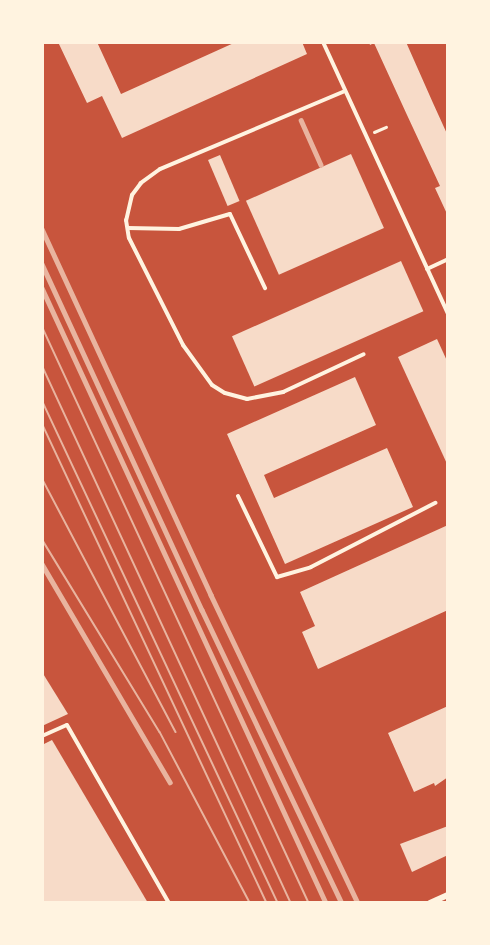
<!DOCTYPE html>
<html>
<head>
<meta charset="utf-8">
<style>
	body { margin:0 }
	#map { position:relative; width:490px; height:945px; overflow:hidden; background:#c8553d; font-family:Barlow,sans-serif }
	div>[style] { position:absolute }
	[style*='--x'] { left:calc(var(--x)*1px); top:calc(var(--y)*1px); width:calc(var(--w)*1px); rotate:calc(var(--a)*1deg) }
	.building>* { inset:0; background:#f7dbc8; transform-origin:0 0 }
	.path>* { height:3px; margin:-1.5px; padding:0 1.5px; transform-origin:1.5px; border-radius:1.5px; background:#fff3e0 }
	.service>* { height:4px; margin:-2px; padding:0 2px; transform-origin:2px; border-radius:2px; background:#fff3e0 }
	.minor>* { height:6px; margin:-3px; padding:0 3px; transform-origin:3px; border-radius:3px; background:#fff3e0 }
	.tram>* { height:1.5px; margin:-0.75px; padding:0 0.75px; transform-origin:0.75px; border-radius:0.75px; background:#e9b49f }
	.rail>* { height:4.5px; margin:-2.25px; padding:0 2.25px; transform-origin:2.25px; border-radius:2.25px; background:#e9b49f }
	span { translate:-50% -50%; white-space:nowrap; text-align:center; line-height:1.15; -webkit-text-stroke:4.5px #fff3e0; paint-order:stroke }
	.frame { position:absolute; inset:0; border:44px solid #fff3e0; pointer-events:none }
</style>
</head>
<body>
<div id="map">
	<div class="building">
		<div style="clip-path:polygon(58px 42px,97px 42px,121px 94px,236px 42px,302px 42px,307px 54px,122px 138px,102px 96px,87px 103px)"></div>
		<div style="clip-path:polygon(369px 42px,406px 42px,433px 103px,448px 136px,448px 216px,435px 188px,440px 186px,407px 115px,374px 43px,370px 45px)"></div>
		<div style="left:351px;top:154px;width:81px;height:115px;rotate:66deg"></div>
		<div style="left:220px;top:155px;width:50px;height:13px;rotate:67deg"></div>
		<div style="left:401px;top:261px;width:55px;height:185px;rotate:66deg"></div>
		<div style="clip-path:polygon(437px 339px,448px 363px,448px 466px,398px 357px)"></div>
		<div style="clip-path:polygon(355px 377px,376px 425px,264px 475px,274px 498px,387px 448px,413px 507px,285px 564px,227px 434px)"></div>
		<div style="clip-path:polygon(448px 525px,448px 610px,318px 669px,302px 632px,315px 626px,300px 592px)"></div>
		<div style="clip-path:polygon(42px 672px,68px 714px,42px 726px)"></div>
		<div style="clip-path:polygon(448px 706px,448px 777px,435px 786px,434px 783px,414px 792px,388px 733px)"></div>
		<div style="clip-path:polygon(52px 740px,75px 779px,148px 903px,42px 903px,42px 745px)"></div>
		<div style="clip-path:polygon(448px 826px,448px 855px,412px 872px,400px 844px)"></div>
	</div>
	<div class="path">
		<div style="--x:374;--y:132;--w:13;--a:-23"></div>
	</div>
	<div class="service">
		<div style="--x:323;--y:42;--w:299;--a:65.3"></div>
		<div style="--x:345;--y:91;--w:201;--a:157.1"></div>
		<div style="--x:160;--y:169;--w:24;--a:144"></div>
		<div style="--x:141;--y:183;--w:15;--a:127"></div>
		<div style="--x:132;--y:195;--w:26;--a:103"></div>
		<div style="--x:126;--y:220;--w:18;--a:81"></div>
		<div style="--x:129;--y:238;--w:120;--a:63.2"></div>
		<div style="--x:183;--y:345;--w:49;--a:54.1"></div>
		<div style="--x:212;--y:385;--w:15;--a:32"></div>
		<div style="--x:225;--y:393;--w:23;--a:15"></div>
		<div style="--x:247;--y:399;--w:37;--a:-11"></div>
		<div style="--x:283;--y:392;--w:89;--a:-25.1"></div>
		<div style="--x:128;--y:228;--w:51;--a:1.1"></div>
		<div style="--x:179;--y:229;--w:53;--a:-16.4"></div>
		<div style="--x:230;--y:214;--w:82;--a:64.7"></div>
		<div style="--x:427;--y:269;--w:23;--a:-25"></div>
		<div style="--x:238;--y:496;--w:90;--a:64.3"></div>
		<div style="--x:277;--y:577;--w:35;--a:-16"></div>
		<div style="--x:311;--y:567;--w:140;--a:-27.3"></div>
		<div style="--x:42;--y:736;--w:27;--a:-24"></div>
		<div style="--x:67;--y:725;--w:205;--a:60.2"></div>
	</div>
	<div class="minor">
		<div style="--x:430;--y:903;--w:20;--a:-24"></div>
	</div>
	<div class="tram">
		<div style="--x:42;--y:326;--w:636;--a:65.17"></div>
		<div style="--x:42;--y:365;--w:593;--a:65.16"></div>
		<div style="--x:42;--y:400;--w:556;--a:64.86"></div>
		<div style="--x:42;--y:423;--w:530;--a:64.89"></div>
		<div style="--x:42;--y:478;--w:287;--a:62.2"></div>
		<div style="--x:42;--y:539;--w:226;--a:58.6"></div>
		<div style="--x:160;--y:732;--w:193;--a:62.2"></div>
	</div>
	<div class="rail">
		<div style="--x:301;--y:120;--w:49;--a:66"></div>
		<div style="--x:42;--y:229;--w:403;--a:65.2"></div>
		<div style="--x:211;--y:595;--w:341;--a:64.5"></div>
		<div style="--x:42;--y:264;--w:381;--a:65.2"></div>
		<div style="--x:202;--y:610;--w:325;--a:64.5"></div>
		<div style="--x:42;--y:288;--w:677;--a:65.21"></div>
		<div style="--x:42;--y:564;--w:253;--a:59.6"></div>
	</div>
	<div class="frame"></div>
</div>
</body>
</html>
